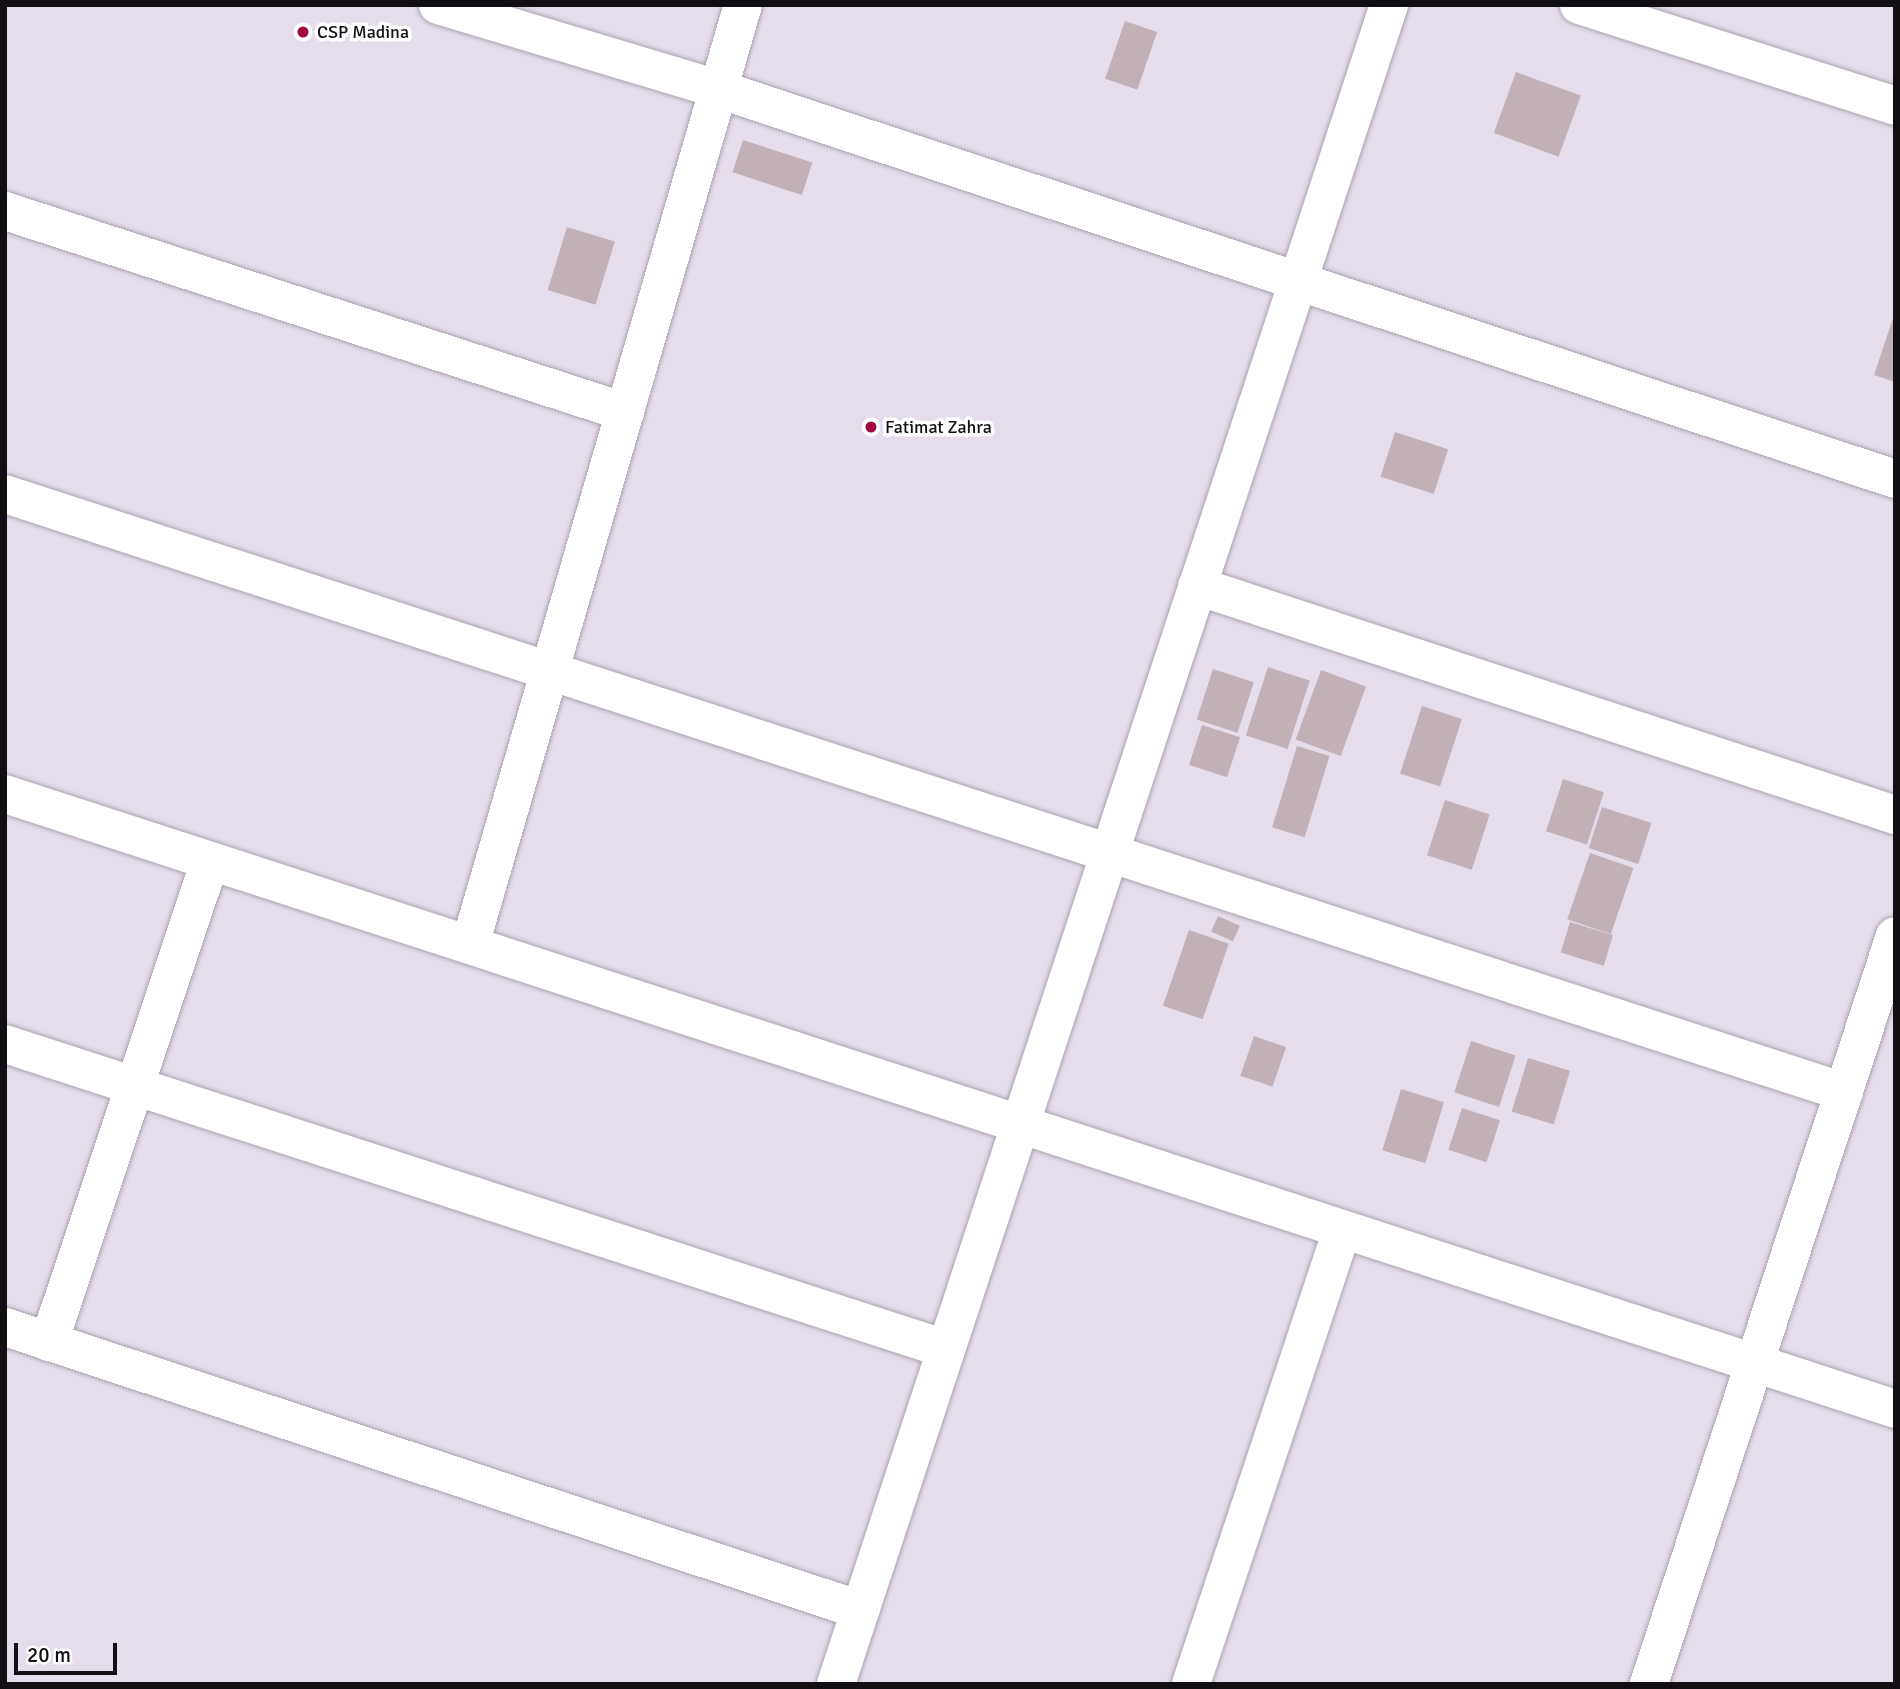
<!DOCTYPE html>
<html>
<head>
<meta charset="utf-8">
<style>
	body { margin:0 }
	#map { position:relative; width:1900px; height:1689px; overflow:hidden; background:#e6ddec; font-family:Signika,sans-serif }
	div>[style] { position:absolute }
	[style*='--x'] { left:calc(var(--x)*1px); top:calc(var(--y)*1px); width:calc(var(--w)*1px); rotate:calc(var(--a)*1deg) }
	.building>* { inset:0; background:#c2b0b7; transform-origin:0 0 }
	.roads { filter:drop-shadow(0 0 2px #aaa2b0) drop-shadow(0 0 2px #aaa2b0) }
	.minor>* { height:38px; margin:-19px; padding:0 19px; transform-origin:19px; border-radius:19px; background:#fff }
	.dots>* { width:19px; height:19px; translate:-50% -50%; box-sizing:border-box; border:4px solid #fff; border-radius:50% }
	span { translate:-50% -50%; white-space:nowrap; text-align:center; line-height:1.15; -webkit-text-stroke:7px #fff; paint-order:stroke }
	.poi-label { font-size:18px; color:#120f14 }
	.left { translate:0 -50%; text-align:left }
	.frame { position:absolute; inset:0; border:7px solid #120f14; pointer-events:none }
	.scale { position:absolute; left:14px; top:1643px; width:103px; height:32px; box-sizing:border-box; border:4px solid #120f14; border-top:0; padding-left:9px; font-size:21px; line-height:24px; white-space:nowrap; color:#120f14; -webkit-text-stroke:5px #fff; paint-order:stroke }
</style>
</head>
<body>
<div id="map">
	<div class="building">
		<div style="left:1125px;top:21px;width:34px;height:61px;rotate:19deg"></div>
		<div style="left:1516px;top:72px;width:69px;height:65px;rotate:20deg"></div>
		<div style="left:743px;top:140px;width:73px;height:34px;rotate:18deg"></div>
		<div style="left:567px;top:227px;width:50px;height:66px;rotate:17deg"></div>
		<div style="clip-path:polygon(1894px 315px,1895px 316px,1895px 382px,1874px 375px)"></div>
		<div style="left:1395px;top:432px;width:56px;height:47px;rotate:18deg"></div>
		<div style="left:1268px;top:667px;width:44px;height:72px;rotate:18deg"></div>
		<div style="left:1213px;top:669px;width:43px;height:53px;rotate:18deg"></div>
		<div style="left:1321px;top:670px;width:48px;height:74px;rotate:20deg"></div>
		<div style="left:1422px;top:706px;width:42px;height:71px;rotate:18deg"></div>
		<div style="left:1202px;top:725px;width:40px;height:42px;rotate:18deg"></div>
		<div style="left:1297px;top:746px;width:34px;height:85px;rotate:17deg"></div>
		<div style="left:1563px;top:779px;width:43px;height:55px;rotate:18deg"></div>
		<div style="left:1445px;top:800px;width:47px;height:58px;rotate:18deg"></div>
		<div style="left:1602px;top:807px;width:52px;height:43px;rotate:18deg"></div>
		<div style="left:1590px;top:853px;width:46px;height:70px;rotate:19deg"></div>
		<div style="left:1218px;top:916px;width:24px;height:17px;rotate:24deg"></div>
		<div style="left:1570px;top:922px;width:45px;height:32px;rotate:17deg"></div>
		<div style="left:1189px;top:930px;width:42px;height:80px;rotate:19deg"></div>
		<div style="left:1254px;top:1036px;width:34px;height:42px;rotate:19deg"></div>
		<div style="left:1471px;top:1041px;width:47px;height:54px;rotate:18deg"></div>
		<div style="left:1528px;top:1058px;width:44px;height:56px;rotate:17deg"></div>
		<div style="left:1401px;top:1089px;width:45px;height:64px;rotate:17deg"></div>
		<div style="left:1462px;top:1108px;width:40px;height:44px;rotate:18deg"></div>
	</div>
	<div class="roads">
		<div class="minor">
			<div style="--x:438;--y:5;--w:292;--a:16.7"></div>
			<div style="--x:718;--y:89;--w:1240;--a:18.33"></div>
			<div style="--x:1579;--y:5;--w:332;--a:17.7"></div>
			<div style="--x:5;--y:211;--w:652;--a:17.96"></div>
			<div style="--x:5;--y:494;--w:1934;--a:18.01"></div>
			<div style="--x:1197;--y:586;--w:735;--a:18.16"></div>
			<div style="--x:5;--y:794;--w:1988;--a:18.02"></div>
			<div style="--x:470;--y:945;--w:979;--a:-73.81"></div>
			<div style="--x:5;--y:1044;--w:989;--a:17.96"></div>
			<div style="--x:5;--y:1327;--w:901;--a:18.31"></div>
			<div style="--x:49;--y:1342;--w:507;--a:-71.49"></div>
			<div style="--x:836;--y:1684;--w:1768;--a:-71.77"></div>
			<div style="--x:1191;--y:1684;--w:479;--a:-71.6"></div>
			<div style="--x:1649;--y:1684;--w:787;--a:-71.8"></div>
		</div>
	</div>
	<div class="dots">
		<div style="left:303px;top:32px;background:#a30842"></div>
		<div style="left:871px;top:427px;background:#a30842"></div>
	</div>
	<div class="poi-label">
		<span class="left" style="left:317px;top:32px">CSP Madina</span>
		<span class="left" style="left:885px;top:427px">Fatimat Zahra</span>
	</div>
	<div class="frame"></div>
	<div class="scale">20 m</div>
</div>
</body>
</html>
